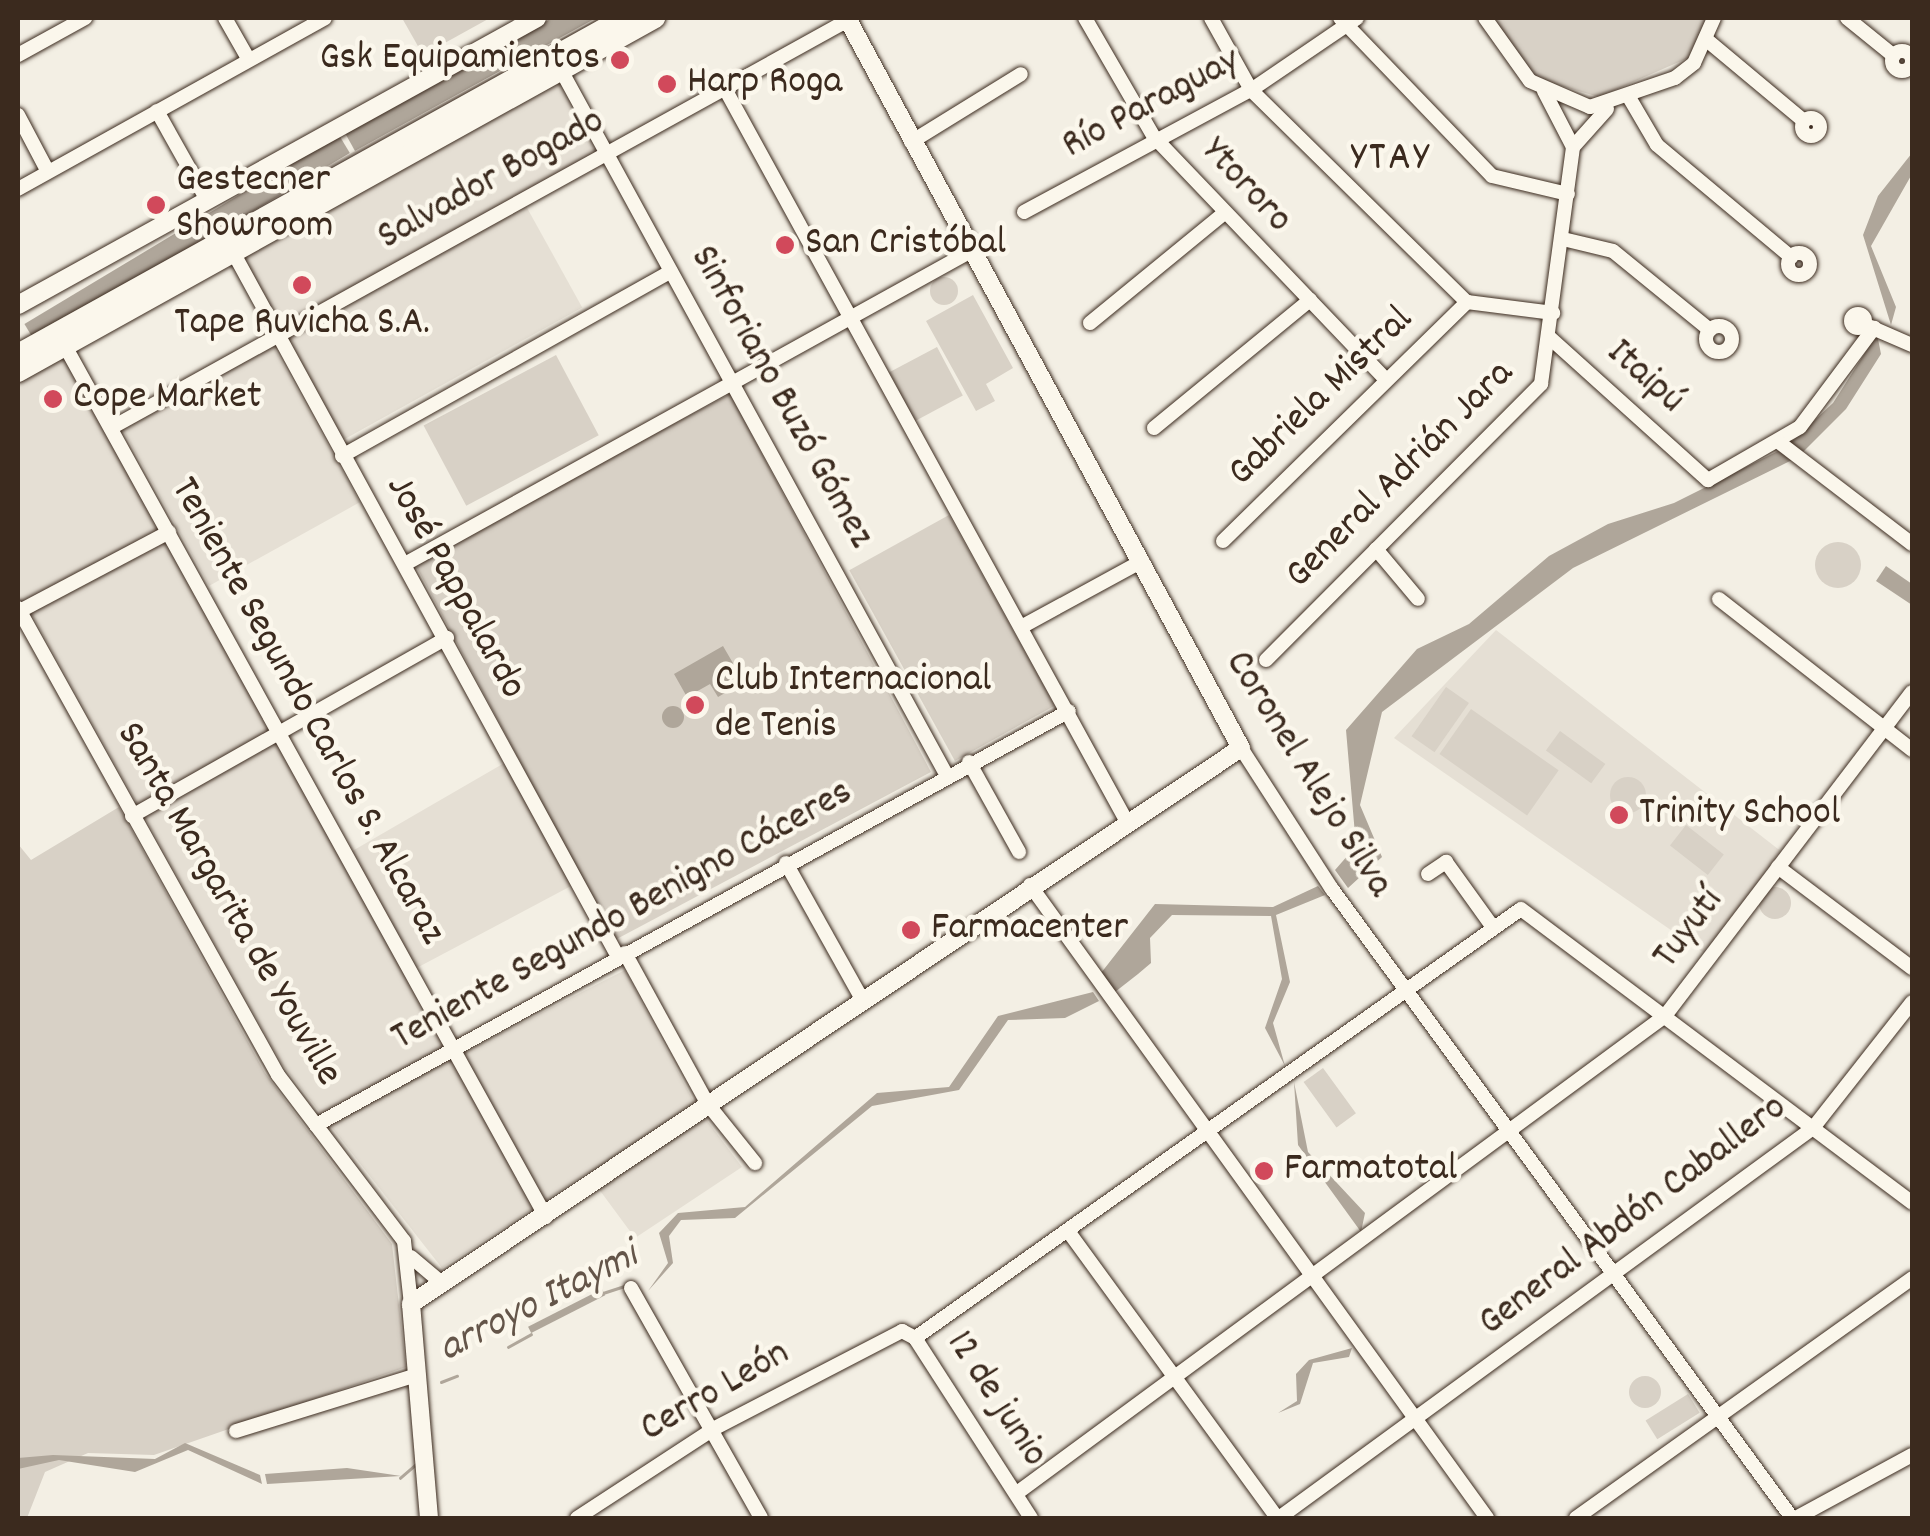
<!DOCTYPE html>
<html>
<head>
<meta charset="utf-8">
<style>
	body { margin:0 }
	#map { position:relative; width:1930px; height:1536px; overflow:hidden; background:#f3efe4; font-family:Dekko,sans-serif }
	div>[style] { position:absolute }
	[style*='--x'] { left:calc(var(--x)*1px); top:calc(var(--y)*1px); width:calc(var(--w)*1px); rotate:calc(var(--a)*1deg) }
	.built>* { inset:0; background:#e5dfd4; transform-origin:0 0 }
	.green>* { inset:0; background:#d8d1c6; transform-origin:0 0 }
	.round { border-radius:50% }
	.water>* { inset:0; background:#afa69a; transform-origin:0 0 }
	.stream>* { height:2.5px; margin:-1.25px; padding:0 1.25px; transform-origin:1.25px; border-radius:1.25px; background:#afa69a }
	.roads { filter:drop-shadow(0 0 2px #3b2a1e) drop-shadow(0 0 2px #3b2a1e) }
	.minor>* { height:14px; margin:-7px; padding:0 7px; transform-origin:7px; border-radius:7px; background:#fbf7ec }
	.minor>.ring { margin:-7px; padding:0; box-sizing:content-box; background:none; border:14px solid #fbf7ec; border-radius:50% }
	.major>* { height:18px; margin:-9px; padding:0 9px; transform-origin:9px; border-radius:9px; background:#fbf7ec }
	.highway>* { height:20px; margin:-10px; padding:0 10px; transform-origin:10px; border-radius:10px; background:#fbf7ec }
	.dots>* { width:28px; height:28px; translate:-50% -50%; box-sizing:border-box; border:5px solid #fbf7ec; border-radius:50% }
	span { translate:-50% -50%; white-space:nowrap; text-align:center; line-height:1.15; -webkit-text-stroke:9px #fbf7ec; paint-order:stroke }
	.poi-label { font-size:40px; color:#3b2a1e }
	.right { translate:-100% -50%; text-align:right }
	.left { translate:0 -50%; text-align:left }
	.street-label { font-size:40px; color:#3b2a1e }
	.neighbourhood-label { font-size:42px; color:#3b2a1e; letter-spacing:2.5px }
	.water-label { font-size:42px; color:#645549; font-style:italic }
	.frame { position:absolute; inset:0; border:20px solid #3b2a1e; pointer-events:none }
</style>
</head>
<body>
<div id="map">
	<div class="built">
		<div style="left:560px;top:77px;width:85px;height:368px;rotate:61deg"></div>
		<div style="left:526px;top:206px;width:116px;height:274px;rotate:61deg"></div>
		<div style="left:272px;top:344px;width:181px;height:172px;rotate:61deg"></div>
		<div style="clip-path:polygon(64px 353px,342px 857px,506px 762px,571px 886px,409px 972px,457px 1056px,625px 970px,696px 1106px,742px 1167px,635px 1238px,587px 1173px,442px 1268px,282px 1064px,25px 602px,18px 605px,18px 380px)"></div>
		<div style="clip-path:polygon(1496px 630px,1782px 852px,1704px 953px,1394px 738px)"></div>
	</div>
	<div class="green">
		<div style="clip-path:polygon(402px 18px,490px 18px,423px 55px)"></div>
		<div style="clip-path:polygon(599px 18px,611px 18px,18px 347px,172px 251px)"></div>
		<div style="clip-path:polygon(1495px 18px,1707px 18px,1688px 58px,1599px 97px,1541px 80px,1514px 56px)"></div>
		<div class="round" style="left:930px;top:277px;width:28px;height:28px"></div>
		<div style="clip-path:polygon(973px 295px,1013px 368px,986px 384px,995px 401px,976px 411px,926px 321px)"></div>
		<div style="left:937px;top:347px;width:55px;height:54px;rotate:62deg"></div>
		<div style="left:556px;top:355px;width:91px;height:150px;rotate:62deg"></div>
		<div style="left:730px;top:394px;width:428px;height:358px;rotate:62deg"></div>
		<div style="left:949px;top:515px;width:218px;height:114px;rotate:61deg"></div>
		<div class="round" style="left:1815px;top:542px;width:46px;height:46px"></div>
		<div style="left:1446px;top:687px;width:28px;height:60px;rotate:35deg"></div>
		<div style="left:1471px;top:709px;width:107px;height:55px;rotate:35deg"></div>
		<div style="left:1560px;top:731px;width:56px;height:24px;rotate:36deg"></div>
		<div class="round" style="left:1610px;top:777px;width:36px;height:36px"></div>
		<div style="clip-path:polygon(119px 807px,265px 1073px,392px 1244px,406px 1367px,154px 1455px,88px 1453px,45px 1472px,27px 1518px,18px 1518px,18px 844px,31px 860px)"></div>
		<div style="left:1686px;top:825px;width:48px;height:26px;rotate:38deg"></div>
		<div class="round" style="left:1759px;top:887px;width:32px;height:32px"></div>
		<div style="left:1323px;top:1068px;width:56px;height:24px;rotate:54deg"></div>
		<div class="round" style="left:1629px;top:1376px;width:32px;height:32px"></div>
		<div style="left:1688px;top:1394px;width:22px;height:50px;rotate:58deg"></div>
	</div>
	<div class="water">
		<div style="clip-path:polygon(552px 18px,596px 18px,355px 151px,345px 133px)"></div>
		<div style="left:339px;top:135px;width:21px;height:367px;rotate:59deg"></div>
		<div style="clip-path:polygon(1912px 153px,1912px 174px,1871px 246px,1896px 307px,1891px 325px,1863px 235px,1878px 196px)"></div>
		<div style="clip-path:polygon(1877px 334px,1881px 354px,1846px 409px,1798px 457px,1788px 445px,1833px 403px)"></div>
		<div style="clip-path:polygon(1782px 449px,1792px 460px,1573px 568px,1382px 712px,1360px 805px,1382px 857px,1348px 888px,1335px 870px,1356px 846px,1346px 730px,1417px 649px,1469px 624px,1549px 556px,1608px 524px,1674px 503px)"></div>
		<div style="clip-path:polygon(1886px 566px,1912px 584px,1912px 605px,1876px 581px)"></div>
		<div style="clip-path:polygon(723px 646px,744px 682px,718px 697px,710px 684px,687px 697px,674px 674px)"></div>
		<div class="round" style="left:662px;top:706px;width:22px;height:22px"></div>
		<div style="clip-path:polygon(1318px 886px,1325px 895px,1276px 915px,1290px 982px,1273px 1023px,1285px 1066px,1265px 1028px,1282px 979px,1271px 916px,1172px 915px,1150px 938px,1151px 963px,1138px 974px,1115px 992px,1101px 973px,1155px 904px,1273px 907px)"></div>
		<div style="clip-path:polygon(1093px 992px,1099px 1001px,1065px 1018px,1008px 1020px,959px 1090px,872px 1106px,735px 1218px,681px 1220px,669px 1236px,673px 1263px,648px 1291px,668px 1263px,659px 1233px,678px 1213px,745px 1207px,877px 1093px,949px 1087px,998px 1016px)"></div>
		<div style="clip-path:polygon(1294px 1082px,1308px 1152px,1365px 1213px,1361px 1232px,1298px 1145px)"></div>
		<div style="left:602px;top:1289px;width:7px;height:83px;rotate:63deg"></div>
		<div style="clip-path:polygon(1352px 1348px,1349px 1357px,1313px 1363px,1300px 1404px,1278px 1413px,1297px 1401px,1296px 1374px,1309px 1360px)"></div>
		<div style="clip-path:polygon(185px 1443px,260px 1475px,262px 1484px,188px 1450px,135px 1472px,59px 1460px,18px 1469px,18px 1458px,53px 1455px,155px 1459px)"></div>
		<div style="clip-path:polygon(347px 1468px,401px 1476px,267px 1484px,265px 1474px)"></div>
	</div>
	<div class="stream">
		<div style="--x:603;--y:1293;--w:26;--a:-18"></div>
		<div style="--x:508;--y:1347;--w:26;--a:-29"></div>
		<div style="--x:441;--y:1382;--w:17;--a:-21"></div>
		<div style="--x:400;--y:1478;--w:21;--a:-41"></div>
	</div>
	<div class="roads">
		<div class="minor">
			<div style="--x:225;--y:18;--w:48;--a:60.3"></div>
			<div style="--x:1085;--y:18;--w:138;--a:59.9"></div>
			<div style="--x:1154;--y:137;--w:336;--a:46.3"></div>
			<div style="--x:1211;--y:18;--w:82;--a:60.9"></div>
			<div style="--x:1251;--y:90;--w:303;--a:44.5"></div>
			<div style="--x:1467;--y:302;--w:87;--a:7.3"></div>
			<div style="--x:1340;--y:18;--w:219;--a:46.1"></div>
			<div style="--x:1492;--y:176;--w:78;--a:13.3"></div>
			<div style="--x:1485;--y:18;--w:77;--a:54.5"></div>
			<div style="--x:1530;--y:81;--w:65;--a:23.4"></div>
			<div style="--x:1590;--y:107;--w:90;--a:-18.8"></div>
			<div style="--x:1675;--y:78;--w:24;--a:-38"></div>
			<div style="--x:1694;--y:63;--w:49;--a:-66"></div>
			<div style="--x:1847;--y:18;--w:60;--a:39"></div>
			<div style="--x:1708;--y:41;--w:125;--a:39.8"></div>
			<div class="ring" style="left:1892px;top:51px;width:6px;height:6px"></div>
			<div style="--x:18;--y:55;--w:77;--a:-28.9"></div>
			<div style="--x:561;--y:70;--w:802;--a:61.33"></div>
			<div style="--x:724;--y:87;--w:836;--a:61.26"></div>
			<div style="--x:1630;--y:99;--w:53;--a:59.6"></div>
			<div style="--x:1657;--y:145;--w:175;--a:39.9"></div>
			<div style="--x:157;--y:111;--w:102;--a:60.7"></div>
			<div style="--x:18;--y:115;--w:64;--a:62.2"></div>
			<div class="ring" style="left:1802px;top:118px;width:4px;height:4px"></div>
			<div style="--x:911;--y:142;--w:129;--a:-31.7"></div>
			<div style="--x:1573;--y:147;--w:51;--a:-48.2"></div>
			<div style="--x:18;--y:189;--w:351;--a:-29.1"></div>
			<div style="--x:1024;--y:212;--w:258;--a:-28.3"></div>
			<div style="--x:1251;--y:90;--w:128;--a:-34.2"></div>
			<div style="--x:1563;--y:239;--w:51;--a:13.5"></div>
			<div style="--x:1613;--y:251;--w:125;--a:39.2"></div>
			<div style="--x:233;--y:252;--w:803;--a:61.36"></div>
			<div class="ring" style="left:1788px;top:253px;width:8px;height:8px"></div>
			<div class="ring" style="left:1851px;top:314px;width:0;height:0"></div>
			<div style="--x:1090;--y:323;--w:171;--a:-39.3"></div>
			<div style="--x:1868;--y:326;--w:48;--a:23.4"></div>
			<div class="ring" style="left:1706px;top:326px;width:12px;height:12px"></div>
			<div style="--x:1549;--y:337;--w:214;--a:42"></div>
			<div style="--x:1708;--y:480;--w:106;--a:-29.9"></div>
			<div style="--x:1800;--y:427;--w:124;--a:-53.2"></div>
			<div style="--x:65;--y:346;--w:995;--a:61.09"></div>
			<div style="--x:111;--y:428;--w:847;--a:-28.96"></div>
			<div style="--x:1154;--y:428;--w:202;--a:-39.4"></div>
			<div style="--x:1780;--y:443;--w:166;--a:37.4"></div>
			<div style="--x:342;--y:456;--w:377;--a:-29.3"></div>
			<div style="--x:1223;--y:541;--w:342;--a:-44.4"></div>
			<div style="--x:1376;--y:549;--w:65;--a:50"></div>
			<div style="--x:405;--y:564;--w:647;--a:-28.94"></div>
			<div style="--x:1719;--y:599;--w:245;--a:38"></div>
			<div style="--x:18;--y:608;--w:534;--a:60.89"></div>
			<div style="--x:278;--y:1075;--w:208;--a:52.8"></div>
			<div style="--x:404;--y:1241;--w:63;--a:83.7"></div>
			<div style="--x:18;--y:612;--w:171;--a:-27.9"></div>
			<div style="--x:1023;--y:626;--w:136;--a:-28.6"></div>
			<div style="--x:1266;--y:660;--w:390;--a:-45.1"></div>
			<div style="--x:1541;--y:384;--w:239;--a:-82.3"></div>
			<div style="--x:1573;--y:147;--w:63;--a:-117.4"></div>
			<div style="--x:1241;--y:748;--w:168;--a:57.2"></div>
			<div style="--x:1332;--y:889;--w:779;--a:53.82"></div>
			<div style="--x:969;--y:762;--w:103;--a:60.9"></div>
			<div style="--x:132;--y:816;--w:362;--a:-29.5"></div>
			<div style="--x:786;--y:863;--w:154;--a:60.8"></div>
			<div style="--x:1778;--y:867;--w:168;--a:37"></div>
			<div style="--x:1428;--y:874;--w:22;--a:-34"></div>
			<div style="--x:1446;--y:862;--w:79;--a:54.3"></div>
			<div style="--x:1030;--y:885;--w:781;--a:54.17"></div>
			<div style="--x:625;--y:953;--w:171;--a:61.3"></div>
			<div style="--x:707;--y:1103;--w:77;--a:51.3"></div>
			<div style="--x:316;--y:1125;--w:859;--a:-28.8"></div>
			<div style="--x:1068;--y:1231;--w:355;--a:53.9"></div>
			<div style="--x:411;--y:1257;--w:42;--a:40.2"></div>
			<div style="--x:631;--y:1288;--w:264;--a:60.5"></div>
			<div style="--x:915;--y:1338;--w:742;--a:-35.3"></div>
			<div style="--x:1521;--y:909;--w:489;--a:36.9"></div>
			<div style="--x:236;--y:1431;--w:186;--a:-17.2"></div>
			<div style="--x:1017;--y:1493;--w:805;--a:-36.36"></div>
			<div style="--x:1665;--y:1016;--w:407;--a:-52.7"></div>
			<div style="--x:577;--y:1518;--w:165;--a:-33.1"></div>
			<div style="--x:715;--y:1428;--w:211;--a:-27.4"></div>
			<div style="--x:902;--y:1331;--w:15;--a:28"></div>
			<div style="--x:915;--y:1338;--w:214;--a:57.2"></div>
			<div style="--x:1279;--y:1518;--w:661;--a:-36.14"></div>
			<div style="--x:1813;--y:1128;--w:160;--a:-51.8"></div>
			<div style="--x:1576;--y:1518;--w:413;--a:-35.5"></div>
			<div style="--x:1796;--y:1518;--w:132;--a:-28.5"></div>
		</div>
		<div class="major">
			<div style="--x:18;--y:305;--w:593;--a:-28.94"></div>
			<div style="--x:429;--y:1518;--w:215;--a:-94.8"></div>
			<div style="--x:411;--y:1304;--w:999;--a:-33.82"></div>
			<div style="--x:1241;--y:748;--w:830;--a:-118.36"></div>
		</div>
		<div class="highway">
			<div style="--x:18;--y:354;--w:692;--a:-29.05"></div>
			<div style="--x:18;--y:372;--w:729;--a:-29.06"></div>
		</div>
	</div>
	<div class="dots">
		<div style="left:620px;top:60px;background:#d1495b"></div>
		<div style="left:667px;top:84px;background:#d1495b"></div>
		<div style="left:156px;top:205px;background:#d1495b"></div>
		<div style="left:785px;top:245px;background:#d1495b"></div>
		<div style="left:302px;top:285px;background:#d1495b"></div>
		<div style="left:53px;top:399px;background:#d1495b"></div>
		<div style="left:695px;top:705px;background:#d1495b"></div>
		<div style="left:1619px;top:815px;background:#d1495b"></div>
		<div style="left:911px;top:930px;background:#d1495b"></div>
		<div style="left:1264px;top:1171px;background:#d1495b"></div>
	</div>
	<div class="poi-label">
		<span class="right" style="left:600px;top:60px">Gsk Equipamientos</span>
		<span class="left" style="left:687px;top:84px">Harp Roga</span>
		<span class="left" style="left:176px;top:205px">Gestecner<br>Showroom</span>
		<span class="left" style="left:805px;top:245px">San Cristóbal</span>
		<span style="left:302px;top:325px">Tape Ruvicha S.A.</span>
		<span class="left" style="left:73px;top:399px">Cope Market</span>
		<span class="left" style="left:715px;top:705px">Club Internacional<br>de Tenis</span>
		<span class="left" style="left:1639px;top:815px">Trinity School</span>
		<span class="left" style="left:931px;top:930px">Farmacenter</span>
		<span class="left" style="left:1284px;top:1171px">Farmatotal</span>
	</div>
	<div class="street-label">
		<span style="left:1152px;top:105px;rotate:-28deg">Río Paraguay</span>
		<span style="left:492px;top:181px;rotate:-29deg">Salvador Bogado</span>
		<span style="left:1245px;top:187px;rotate:47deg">Ytororo</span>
		<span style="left:1644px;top:378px;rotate:42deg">Itaipú</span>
		<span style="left:780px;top:398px;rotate:61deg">Sinforiano Buzó Gómez</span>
		<span style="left:1322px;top:398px;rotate:-44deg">Gabriela Mistral</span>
		<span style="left:1401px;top:476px;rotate:-45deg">General Adrián Jara</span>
		<span style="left:454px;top:588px;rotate:61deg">José Pappalardo</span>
		<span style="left:306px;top:712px;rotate:61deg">Teniente Segundo Carlos S. Alcaraz</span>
		<span style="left:1307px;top:775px;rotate:58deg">Coronel Alejo Silva</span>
		<span style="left:227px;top:905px;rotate:60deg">Santa Margarita de Youville</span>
		<span style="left:623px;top:917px;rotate:-29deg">Teniente Segundo Benigno Cáceres</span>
		<span style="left:1690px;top:930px;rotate:-53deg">Tuyutí</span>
		<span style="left:1634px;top:1217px;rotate:-37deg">General Abdón Caballero</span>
		<span style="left:716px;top:1393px;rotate:-30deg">Cerro León</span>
		<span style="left:995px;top:1400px;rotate:57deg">12 de junio</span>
	</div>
	<div class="neighbourhood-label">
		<span style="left:1391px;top:160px">YTAY</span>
	</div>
	<div class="water-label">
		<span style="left:539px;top:1304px;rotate:-27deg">arroyo Itaymi</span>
	</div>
	<div class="frame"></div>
</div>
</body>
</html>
